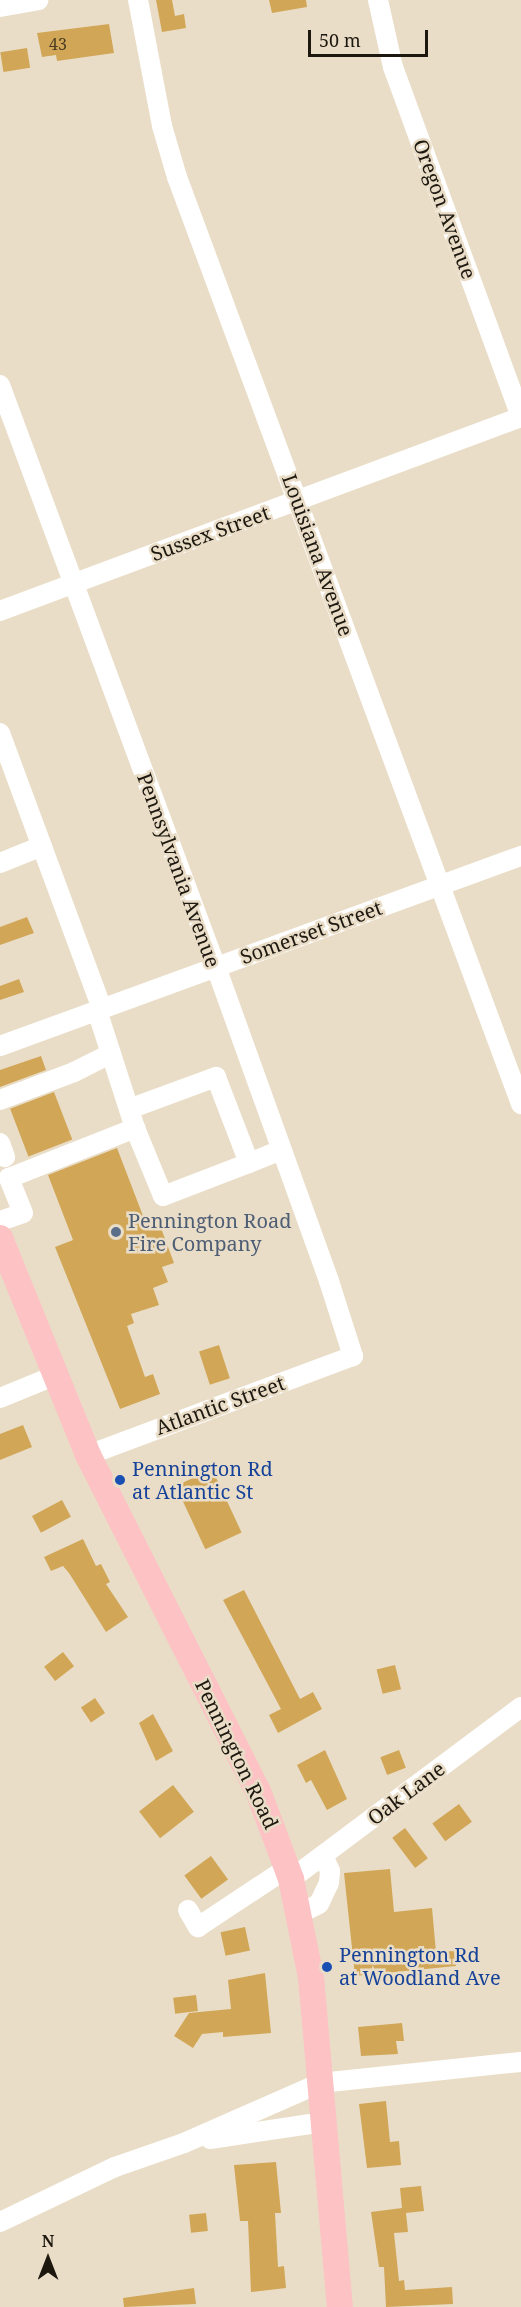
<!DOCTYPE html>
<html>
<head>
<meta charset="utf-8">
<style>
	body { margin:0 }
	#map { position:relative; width:521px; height:2307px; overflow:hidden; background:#eaddc7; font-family:"Noto Serif",serif }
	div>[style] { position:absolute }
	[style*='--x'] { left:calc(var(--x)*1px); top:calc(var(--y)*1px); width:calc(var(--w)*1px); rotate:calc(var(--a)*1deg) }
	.building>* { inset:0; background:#d1a757; transform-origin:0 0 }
	.minor>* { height:20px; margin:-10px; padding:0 10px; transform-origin:10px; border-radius:10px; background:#fff }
	.major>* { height:26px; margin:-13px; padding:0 13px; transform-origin:13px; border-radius:13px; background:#fcc2c4 }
	.dots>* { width:16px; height:16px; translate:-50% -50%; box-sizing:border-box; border:3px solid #eaddc7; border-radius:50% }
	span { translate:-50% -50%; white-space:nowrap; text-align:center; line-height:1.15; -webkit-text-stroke:5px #eaddc7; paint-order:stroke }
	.number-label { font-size:16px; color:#493b21 }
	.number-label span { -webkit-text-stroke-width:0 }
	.street-label { font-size:20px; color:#1c170f }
	.service-label { font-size:20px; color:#4e5e75 }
	.left { translate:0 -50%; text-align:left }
	.transit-label { font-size:20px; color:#164399 }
	.north { position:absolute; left:18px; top:2229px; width:60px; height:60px; -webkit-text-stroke:4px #eaddc7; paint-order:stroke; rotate:0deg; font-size:16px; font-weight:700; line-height:24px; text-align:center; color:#1c170f }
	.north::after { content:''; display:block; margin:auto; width:21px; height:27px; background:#1c170f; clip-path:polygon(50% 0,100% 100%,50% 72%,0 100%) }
	.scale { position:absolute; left:308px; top:30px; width:120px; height:27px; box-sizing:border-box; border:3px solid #1c170f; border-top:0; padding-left:8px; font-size:18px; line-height:21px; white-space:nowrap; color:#1c170f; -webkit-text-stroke:4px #eaddc7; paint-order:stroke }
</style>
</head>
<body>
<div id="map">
	<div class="building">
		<div style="clip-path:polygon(156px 0,172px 0,175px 16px,184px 14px,186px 28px,162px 32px)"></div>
		<div style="clip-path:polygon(269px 0,306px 0,307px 7px,272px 13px)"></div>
		<div style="clip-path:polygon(109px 24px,114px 53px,57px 61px,56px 55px,42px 57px,37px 33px)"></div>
		<div style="left:27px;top:48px;width:20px;height:27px;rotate:81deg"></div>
		<div style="clip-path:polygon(27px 917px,34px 933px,0 945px,0 927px)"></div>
		<div style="clip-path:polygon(19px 979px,24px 992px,0 1000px,0 986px)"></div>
		<div style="clip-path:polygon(41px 1056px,46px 1070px,0 1087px,0 1070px)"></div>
		<div style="left:54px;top:1092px;width:51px;height:47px;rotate:69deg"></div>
		<div style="clip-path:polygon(117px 1148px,145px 1221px,161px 1228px,174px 1263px,162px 1267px,168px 1282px,153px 1288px,159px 1305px,131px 1314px,134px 1323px,127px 1326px,145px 1377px,153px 1374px,160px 1394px,120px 1409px,55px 1247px,73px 1240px,48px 1175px)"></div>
		<div style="left:219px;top:1345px;width:35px;height:21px;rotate:72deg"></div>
		<div style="clip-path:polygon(23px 1425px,32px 1447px,0 1460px,0 1434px)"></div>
		<div style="left:212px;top:1469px;width:70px;height:40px;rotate:65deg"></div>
		<div style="left:62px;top:1500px;width:19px;height:34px;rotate:62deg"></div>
		<div style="clip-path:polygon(83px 1539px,96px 1566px,101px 1564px,110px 1582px,106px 1584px,128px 1617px,106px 1632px,69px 1573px,63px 1566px,51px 1571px,44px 1557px)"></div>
		<div style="clip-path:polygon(244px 1590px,300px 1699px,313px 1692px,322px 1709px,278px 1733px,269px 1715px,281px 1709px,223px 1600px)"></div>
		<div style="left:63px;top:1652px;width:18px;height:24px;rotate:52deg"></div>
		<div style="left:395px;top:1665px;width:25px;height:19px;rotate:76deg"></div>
		<div style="left:95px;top:1698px;width:18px;height:17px;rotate:56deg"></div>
		<div style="clip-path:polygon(153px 1714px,173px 1751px,156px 1761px,139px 1723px)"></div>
		<div style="clip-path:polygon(325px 1750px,347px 1799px,327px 1810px,311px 1780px,306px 1783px,297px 1765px)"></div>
		<div style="left:399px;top:1750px;width:19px;height:20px;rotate:69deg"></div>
		<div style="left:173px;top:1785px;width:34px;height:43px;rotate:52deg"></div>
		<div style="left:459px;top:1804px;width:22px;height:33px;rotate:54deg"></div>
		<div style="left:405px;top:1828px;width:38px;height:16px;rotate:53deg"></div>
		<div style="left:211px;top:1856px;width:29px;height:33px;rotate:54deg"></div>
		<div style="clip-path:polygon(390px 1869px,394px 1912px,432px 1908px,436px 1952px,454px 1951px,456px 1966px,355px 1976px,344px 1873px)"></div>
		<div style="left:245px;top:1927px;width:24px;height:25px;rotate:78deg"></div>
		<div style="clip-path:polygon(265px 1973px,271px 2033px,223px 2037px,223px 2032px,202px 2034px,193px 2048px,174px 2036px,189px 2013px,231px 2009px,228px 1980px)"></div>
		<div style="left:196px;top:1995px;width:16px;height:23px;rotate:83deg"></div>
		<div style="clip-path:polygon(402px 2023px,404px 2041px,396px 2041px,398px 2054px,361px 2056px,358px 2027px)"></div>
		<div style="clip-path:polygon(386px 2101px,390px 2142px,399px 2141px,401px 2165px,367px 2168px,359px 2104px)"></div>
		<div style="clip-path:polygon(276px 2162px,281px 2213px,275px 2213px,278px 2267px,284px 2266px,286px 2288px,251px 2292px,248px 2221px,240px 2221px,234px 2165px)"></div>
		<div style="clip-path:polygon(421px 2186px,424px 2211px,406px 2213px,408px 2232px,394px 2233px,399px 2281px,404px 2280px,405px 2290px,452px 2287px,453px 2304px,386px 2307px,384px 2267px,379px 2267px,371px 2212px,402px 2208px,400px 2188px)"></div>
		<div style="left:206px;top:2213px;width:18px;height:17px;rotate:84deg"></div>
		<div style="clip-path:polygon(194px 2288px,196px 2304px,124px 2307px,123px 2298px)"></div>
	</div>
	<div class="minor">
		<div style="--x:138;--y:0;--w:128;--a:79.2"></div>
		<div style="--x:162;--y:126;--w:53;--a:73.6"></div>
		<div style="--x:177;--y:177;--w:989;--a:69.64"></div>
		<div style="--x:378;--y:0;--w:69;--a:77.4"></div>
		<div style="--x:393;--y:67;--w:372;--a:69.9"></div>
		<div style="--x:0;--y:7;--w:39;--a:-10"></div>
		<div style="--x:0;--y:385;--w:621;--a:69.64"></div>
		<div style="--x:216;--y:967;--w:334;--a:70.2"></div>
		<div style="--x:329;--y:1281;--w:79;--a:72.3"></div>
		<div style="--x:353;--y:1356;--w:283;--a:159.5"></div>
		<div style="--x:0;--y:611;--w:556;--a:-20.42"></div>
		<div style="--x:0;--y:733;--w:294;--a:69.7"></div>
		<div style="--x:0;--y:863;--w:45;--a:-22"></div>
		<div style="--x:0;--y:1046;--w:555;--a:-20.04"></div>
		<div style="--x:0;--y:1100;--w:79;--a:-20.7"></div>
		<div style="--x:74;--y:1072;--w:40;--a:-26.6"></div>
		<div style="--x:129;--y:1109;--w:93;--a:-20.2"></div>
		<div style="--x:216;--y:1077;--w:92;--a:69"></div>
		<div style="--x:249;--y:1163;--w:92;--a:159"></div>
		<div style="--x:163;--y:1196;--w:74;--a:-112.4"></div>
		<div style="--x:0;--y:1143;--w:15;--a:70"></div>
		<div style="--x:249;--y:1163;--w:35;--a:-22"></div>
		<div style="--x:0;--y:1221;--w:24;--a:-19"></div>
		<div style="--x:23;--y:1213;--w:38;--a:-112"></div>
		<div style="--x:9;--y:1178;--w:136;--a:-21.6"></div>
		<div style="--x:135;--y:1128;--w:124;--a:-107.9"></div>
		<div style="--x:0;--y:1398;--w:58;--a:-22.2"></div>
		<div style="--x:291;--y:1879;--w:287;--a:-36.8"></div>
		<div style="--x:188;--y:1910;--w:20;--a:60"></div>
		<div style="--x:198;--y:1927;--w:107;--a:-33.5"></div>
		<div style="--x:299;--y:1914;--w:22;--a:-27"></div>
		<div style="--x:319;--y:1904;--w:23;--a:-65"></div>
		<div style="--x:329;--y:1883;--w:12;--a:-85"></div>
		<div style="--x:330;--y:1871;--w:17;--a:-114"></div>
		<div style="--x:210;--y:2139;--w:115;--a:-8.5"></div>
		<div style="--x:0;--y:2222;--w:127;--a:-25.6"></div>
		<div style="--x:115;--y:2167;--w:73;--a:-19.2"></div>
		<div style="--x:184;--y:2143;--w:149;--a:-23.8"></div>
		<div style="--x:320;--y:2083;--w:202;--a:-6"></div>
	</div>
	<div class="major">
		<div style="--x:0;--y:1238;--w:234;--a:67.9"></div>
		<div style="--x:88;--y:1455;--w:377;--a:63.2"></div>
		<div style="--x:258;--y:1791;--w:94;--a:69.4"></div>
		<div style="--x:291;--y:1879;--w:100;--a:78.5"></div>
		<div style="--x:311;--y:1977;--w:331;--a:85"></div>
	</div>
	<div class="dots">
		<div style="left:116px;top:1232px;background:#5c6f8a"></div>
		<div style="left:120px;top:1480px;background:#1a4fb4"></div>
		<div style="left:327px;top:1967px;background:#1a4fb4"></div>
	</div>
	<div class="number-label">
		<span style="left:58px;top:44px">43</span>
	</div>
	<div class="street-label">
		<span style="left:445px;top:209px;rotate:70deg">Oregon Avenue</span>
		<span style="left:210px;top:533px;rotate:-20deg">Sussex Street</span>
		<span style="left:318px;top:555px;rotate:70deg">Louisiana Avenue</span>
		<span style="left:179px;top:870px;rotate:70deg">Pennsylvania Avenue</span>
		<span style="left:311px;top:932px;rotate:-20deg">Somerset Street</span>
		<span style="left:220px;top:1405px;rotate:-20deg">Atlantic Street</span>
		<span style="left:237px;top:1754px;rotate:64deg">Pennington Road</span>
		<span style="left:406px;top:1793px;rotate:-37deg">Oak Lane</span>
	</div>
	<div class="service-label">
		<span class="left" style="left:128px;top:1232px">Pennington Road<br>Fire Company</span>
	</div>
	<div class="transit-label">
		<span class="left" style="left:132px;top:1480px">Pennington Rd<br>at Atlantic St</span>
		<span class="left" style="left:339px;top:1966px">Pennington Rd<br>at Woodland Ave</span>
	</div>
	<div class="north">N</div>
	<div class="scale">50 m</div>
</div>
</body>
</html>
